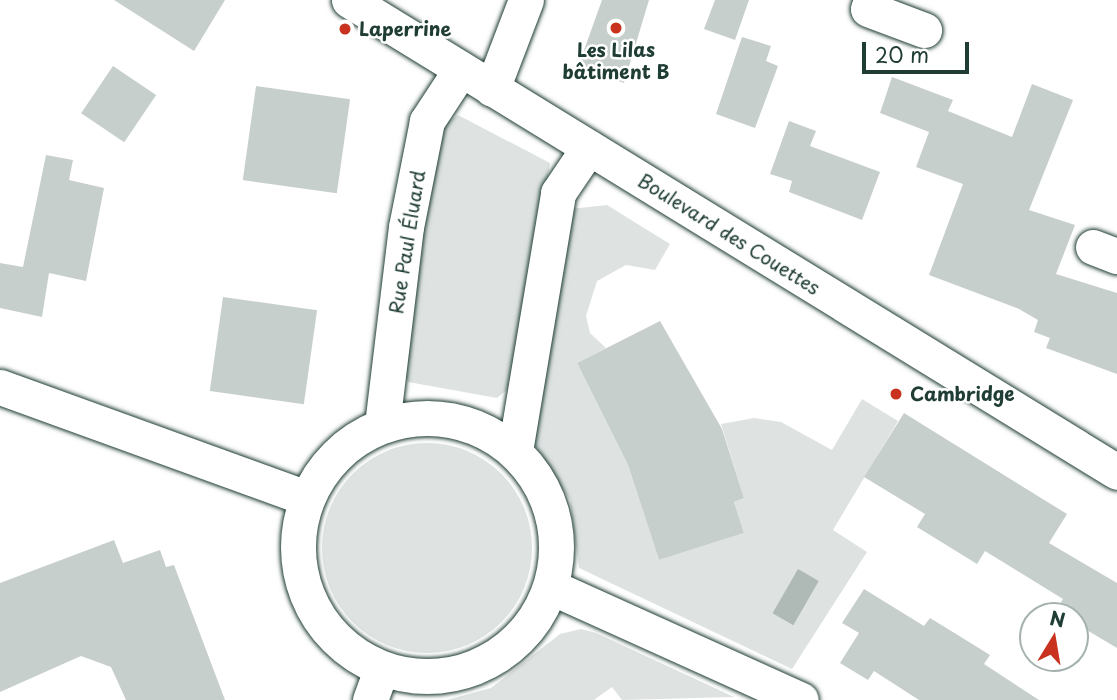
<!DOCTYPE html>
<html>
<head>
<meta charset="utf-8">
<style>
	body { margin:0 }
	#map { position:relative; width:1117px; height:700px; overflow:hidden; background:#fff; font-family:"Playpen Sans",sans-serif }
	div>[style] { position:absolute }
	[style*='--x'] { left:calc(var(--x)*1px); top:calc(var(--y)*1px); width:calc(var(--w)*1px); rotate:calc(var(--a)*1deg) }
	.green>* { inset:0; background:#dee3e2 }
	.round { border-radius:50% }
	.water>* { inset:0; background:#afbab7; transform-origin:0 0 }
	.building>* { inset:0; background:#c7cfcc; transform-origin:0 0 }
	.roads { filter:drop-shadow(0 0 2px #1f3d34) drop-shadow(0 0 2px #1f3d34) }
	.minor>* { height:35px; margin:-17.5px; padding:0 17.5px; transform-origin:17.5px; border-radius:17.5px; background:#fff }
	.minor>.ring { margin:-17.5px; padding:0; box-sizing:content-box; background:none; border:35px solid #fff; border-radius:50% }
	.dots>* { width:19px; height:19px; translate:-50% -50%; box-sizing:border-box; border:4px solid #fff; border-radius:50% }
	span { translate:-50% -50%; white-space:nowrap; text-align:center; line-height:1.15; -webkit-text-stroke:5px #fff; paint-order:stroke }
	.poi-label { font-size:19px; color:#1f3d34; font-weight:700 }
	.left { translate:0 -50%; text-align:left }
	.street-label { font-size:19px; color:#1f3d34 }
	.north { position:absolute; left:1019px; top:602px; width:70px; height:70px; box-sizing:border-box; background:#fff; border:2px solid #a5b1ae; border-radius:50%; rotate:11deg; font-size:19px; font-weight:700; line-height:28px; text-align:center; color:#1f3d34 }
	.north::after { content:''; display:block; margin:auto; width:24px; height:32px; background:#c8321e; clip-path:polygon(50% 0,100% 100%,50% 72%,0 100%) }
	.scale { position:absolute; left:862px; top:42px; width:107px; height:32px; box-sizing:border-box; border:4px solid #1f3d34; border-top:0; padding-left:9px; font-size:21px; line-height:24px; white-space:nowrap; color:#1f3d34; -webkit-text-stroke:5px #fff; paint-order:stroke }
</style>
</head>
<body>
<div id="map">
	<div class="green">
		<div style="clip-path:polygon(458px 115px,550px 163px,514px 384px,497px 398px,408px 382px,400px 360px,438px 129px)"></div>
		<div style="clip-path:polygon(607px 205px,670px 244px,655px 270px,626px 265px,597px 281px,586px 316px,590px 333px,606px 348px,577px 363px,628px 465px,659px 560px,744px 533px,734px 502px,744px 498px,721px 424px,754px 418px,781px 422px,832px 450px,862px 399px,898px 421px,833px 530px,867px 552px,792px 669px,579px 568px,570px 500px,534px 443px,570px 209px)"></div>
		<div class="round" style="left:322px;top:443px;width:210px;height:210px"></div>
		<div style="clip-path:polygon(581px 629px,596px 633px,734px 697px,622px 700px,612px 687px,594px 700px,447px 700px,491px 688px,560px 634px)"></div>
	</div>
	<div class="water">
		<div style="left:798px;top:569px;width:24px;height:51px;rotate:30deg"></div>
	</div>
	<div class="building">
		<div style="clip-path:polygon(114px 0,225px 0,194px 51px)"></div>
		<div style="clip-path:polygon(602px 0,649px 0,624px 83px,578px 67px)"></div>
		<div style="clip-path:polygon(715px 0,749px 0,735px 40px,704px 29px)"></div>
		<div style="clip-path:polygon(742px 37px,771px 46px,766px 61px,778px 66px,755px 128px,716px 114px)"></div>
		<div style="left:113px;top:66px;width:52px;height:57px;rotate:34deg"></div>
		<div style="clip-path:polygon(892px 77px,953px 100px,948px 111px,1012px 137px,1032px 84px,1073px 100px,1029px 210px,1075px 225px,1056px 274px,1117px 293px,1117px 374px,1046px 348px,1050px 338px,1034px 332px,1038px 320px,1019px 309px,929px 275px,963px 184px,916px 167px,929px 132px,880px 113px)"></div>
		<div style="left:256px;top:86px;width:95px;height:95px;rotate:8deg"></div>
		<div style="clip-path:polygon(789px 121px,816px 131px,810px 146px,880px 172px,862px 220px,789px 192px,792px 181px,770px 174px)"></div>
		<div style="clip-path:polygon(46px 155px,73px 160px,69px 180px,104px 188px,86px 281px,49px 273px,42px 317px,0 308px,0 263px,23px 267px)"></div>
		<div style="left:223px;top:297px;width:95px;height:95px;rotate:8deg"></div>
		<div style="clip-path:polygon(660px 321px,722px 429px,744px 498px,734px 502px,744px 533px,659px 560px,628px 465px,577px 363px)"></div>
		<div style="clip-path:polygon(904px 413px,1067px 514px,1049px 543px,1117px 583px,1117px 648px,1075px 623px,1075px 616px,1056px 611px,1063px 599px,985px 551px,977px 564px,917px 527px,925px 514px,864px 477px)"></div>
		<div style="clip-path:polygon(114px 540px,123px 563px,160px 550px,166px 567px,174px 565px,225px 700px,126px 700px,111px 667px,81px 656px,0 692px,0 583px)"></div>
		<div style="clip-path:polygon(864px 589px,924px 626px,930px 618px,961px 637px,990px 655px,984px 664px,1039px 700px,919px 700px,874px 671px,868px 680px,840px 663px,859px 633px,842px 623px)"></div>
	</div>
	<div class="roads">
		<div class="minor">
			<div style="--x:349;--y:0;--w:901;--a:31.57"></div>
			<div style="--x:871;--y:0;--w:9;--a:108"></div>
			<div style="--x:868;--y:9;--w:60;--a:20.6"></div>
			<div style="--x:492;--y:89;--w:95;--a:-69.1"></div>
			<div style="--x:1093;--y:247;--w:26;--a:21"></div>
			<div style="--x:0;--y:387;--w:326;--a:19.9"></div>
			<div class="ring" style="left:298px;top:418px;width:223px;height:223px"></div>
			<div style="--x:382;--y:425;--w:199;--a:-83.1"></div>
			<div style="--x:406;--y:227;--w:108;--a:-78.8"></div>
			<div style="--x:427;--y:121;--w:62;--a:-56.8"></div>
			<div style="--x:515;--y:451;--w:262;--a:-80.5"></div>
			<div style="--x:558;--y:193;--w:55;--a:-56"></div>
			<div style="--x:551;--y:587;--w:274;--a:24.3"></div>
			<div style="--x:370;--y:700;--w:33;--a:-70"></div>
		</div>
	</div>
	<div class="dots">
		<div style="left:616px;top:28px;background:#c8321e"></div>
		<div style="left:345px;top:29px;background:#c8321e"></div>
		<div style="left:896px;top:394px;background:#c8321e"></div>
	</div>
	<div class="poi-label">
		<span class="left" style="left:359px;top:29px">Laperrine</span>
		<span style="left:616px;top:61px">Les Lilas<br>bâtiment B</span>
		<span class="left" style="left:910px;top:394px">Cambridge</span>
	</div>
	<div class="street-label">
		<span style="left:729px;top:234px;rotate:32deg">Boulevard des Couettes</span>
		<span style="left:407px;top:242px;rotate:-81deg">Rue Paul Éluard</span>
	</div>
	<div class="north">N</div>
	<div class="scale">20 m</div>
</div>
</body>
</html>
